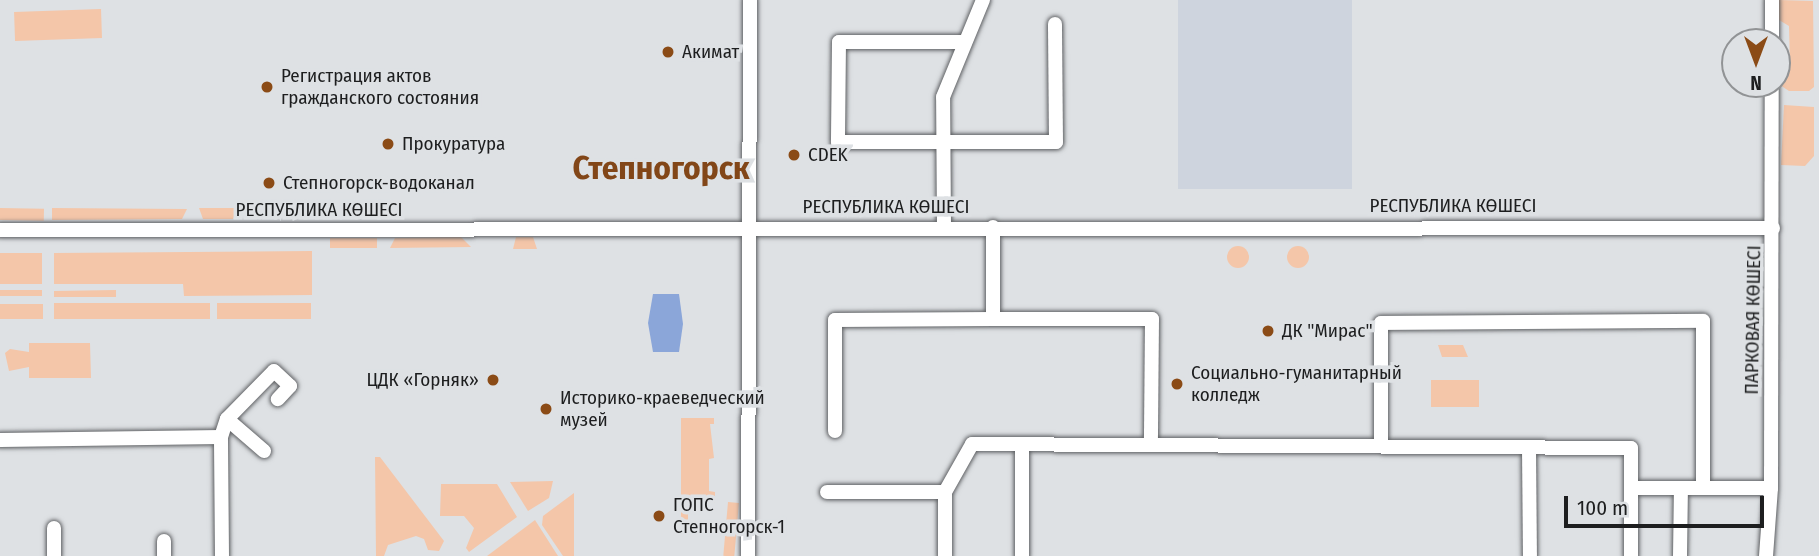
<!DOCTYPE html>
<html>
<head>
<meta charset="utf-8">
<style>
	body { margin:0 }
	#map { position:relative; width:1819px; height:556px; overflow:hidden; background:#dee1e4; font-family:"Fira Sans Condensed",sans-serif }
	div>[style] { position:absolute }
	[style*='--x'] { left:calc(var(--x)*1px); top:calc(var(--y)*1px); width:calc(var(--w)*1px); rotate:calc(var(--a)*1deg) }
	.built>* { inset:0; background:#ced4de; transform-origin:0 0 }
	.green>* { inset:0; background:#f4c6a9; transform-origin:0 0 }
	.round { border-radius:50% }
	.water>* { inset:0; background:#8ba6d9 }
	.roads { filter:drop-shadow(0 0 2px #5f6164) drop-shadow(0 0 2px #5f6164) }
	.minor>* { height:14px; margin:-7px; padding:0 7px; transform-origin:7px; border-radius:7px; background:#fff }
	.dots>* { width:19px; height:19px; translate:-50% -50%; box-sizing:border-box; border:4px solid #dee1e4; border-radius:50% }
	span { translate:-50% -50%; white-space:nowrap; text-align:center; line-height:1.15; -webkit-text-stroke:7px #dee1e4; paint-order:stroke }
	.poi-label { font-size:19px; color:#1d1e1f }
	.left { translate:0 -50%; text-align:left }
	.right { translate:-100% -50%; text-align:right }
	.street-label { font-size:19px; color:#1d1e1f }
	.town-label { font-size:33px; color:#824618; font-weight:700 }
	.north { position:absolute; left:1721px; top:28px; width:70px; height:70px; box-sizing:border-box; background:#dee1e4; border:2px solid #919395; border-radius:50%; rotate:180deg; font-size:19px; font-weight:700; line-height:28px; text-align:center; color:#1d1e1f }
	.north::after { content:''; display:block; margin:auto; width:24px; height:32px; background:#8b4b16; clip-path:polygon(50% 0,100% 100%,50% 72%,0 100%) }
	.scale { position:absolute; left:1564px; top:496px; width:200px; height:32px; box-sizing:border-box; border:4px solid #1d1e1f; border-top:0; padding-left:9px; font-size:21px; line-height:24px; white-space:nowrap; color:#1d1e1f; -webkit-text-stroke:5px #dee1e4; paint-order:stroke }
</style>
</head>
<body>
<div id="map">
	<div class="built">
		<div style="left:1178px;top:0;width:174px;height:189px"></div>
	</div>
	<div class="green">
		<div style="clip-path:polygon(1779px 0,1813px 1px,1814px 87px,1809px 91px,1789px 91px,1780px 85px,1780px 72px,1790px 66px,1789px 26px,1779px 20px)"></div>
		<div style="left:101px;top:9px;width:29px;height:87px;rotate:88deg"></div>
		<div style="clip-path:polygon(1784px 105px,1814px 107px,1814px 156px,1805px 166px,1781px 165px)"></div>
		<div style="left:0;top:208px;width:44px;height:12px;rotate:1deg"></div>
		<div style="clip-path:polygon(52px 208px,187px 209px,182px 219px,52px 220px)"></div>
		<div style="clip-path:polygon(199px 208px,238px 208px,233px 219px,203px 219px)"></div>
		<div style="clip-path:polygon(461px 237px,471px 247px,390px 248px,395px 238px)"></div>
		<div style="clip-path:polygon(516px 237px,533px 237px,537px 249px,513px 249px)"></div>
		<div style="left:330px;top:238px;width:47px;height:10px"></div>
		<div class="round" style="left:1287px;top:246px;width:22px;height:22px"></div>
		<div class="round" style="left:1227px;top:246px;width:22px;height:22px"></div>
		<div style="clip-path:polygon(312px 251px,312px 295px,184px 296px,183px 284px,54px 284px,54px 253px)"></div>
		<div style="left:0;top:253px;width:42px;height:31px"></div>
		<div style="left:42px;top:290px;width:6px;height:42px;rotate:90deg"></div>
		<div style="clip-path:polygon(116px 290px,116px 297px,54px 297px,54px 291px)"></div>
		<div style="left:210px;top:303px;width:16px;height:156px;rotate:90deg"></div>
		<div style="left:217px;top:303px;width:94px;height:16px"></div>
		<div style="left:0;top:304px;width:43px;height:15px"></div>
		<div style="clip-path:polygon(29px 343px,90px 343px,91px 378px,29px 378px,29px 367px,9px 371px,5px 353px,10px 349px,29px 352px)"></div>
		<div style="clip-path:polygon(1438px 345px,1463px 345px,1468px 357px,1442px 357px)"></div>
		<div style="left:1431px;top:380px;width:48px;height:27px"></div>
		<div style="clip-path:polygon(681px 418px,714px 418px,714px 424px,710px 424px,714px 458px,709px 459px,709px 491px,715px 492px,715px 503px,688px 503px,688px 528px,681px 528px)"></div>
		<div style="clip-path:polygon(375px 457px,380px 457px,444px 541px,439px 551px,428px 550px,424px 539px,416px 536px,388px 545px,384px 556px,376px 556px)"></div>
		<div style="clip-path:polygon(553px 481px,549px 498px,528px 511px,510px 482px)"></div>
		<div style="clip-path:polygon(441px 484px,497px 484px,517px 517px,469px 552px,466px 548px,474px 528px,464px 516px,440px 516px)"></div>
		<div style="clip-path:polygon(574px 493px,574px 556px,563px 556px,542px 525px,543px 516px)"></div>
		<div style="left:728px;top:502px;width:11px;height:54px;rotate:5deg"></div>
		<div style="clip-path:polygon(535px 520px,558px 556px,487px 556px)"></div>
	</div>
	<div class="water">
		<div style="clip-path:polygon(653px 294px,679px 294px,683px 324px,679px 352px,653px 352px,648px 323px)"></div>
	</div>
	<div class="roads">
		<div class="minor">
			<div style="--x:1772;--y:0;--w:42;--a:90"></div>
			<div style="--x:965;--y:42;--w:126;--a:180"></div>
			<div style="--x:839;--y:42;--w:100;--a:90.6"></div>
			<div style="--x:838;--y:142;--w:218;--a:0"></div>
			<div style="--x:1056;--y:142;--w:118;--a:-90.5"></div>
			<div style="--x:944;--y:227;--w:130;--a:-90.4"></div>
			<div style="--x:943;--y:97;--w:105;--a:-67.6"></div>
			<div style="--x:993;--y:227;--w:92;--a:90"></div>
			<div style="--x:993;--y:319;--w:159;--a:0"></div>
			<div style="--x:1152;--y:319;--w:126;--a:90.5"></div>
			<div style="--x:0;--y:230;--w:1773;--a:-0.06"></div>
			<div style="--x:227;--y:419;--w:49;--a:40.9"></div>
			<div style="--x:835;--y:431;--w:111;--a:-90"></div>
			<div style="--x:835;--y:320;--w:158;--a:-0.4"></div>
			<div style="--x:0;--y:440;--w:221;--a:-0.8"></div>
			<div style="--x:1381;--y:446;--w:123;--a:-90"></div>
			<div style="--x:1381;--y:323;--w:322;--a:-0.4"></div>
			<div style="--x:1703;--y:321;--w:167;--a:90"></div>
			<div style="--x:1529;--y:448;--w:108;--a:89.5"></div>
			<div style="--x:827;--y:492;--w:118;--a:0"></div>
			<div style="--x:164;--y:541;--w:15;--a:90"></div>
			<div style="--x:54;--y:556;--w:28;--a:-90"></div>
			<div style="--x:222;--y:556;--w:119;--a:-90.5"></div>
			<div style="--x:221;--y:437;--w:19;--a:-72"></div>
			<div style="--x:227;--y:419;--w:67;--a:-45.6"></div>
			<div style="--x:274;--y:371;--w:22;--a:43"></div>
			<div style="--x:290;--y:386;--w:18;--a:133"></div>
			<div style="--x:748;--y:556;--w:556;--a:-89.79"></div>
			<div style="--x:945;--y:556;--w:64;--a:-90"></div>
			<div style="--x:945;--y:492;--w:55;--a:-60.6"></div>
			<div style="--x:972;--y:444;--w:659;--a:0.35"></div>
			<div style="--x:1631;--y:448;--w:40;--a:90"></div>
			<div style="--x:1631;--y:488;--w:140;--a:0"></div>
			<div style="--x:1022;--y:556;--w:111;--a:-90"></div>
			<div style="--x:1631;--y:556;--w:68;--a:-90"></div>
			<div style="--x:1680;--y:556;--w:68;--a:-89.2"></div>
			<div style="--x:1766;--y:556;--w:68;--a:-85.8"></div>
			<div style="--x:1771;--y:488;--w:404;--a:-89.9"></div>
		</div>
	</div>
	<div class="dots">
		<div style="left:668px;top:52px;background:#8b4b16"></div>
		<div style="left:267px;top:87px;background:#8b4b16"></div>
		<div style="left:388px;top:144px;background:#8b4b16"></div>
		<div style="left:794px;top:155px;background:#8b4b16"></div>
		<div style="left:269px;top:183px;background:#8b4b16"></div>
		<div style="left:1268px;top:331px;background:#8b4b16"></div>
		<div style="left:493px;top:380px;background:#8b4b16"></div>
		<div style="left:1177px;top:384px;background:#8b4b16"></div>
		<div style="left:546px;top:409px;background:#8b4b16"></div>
		<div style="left:659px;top:516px;background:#8b4b16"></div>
	</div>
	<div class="poi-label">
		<span class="left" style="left:682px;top:52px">Акимат</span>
		<span class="left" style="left:281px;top:87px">Регистрация актов<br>гражданского состояния</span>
		<span class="left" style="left:402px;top:144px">Прокуратура</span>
		<span class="left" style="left:808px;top:155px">CDEK</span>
		<span class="left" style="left:283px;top:183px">Степногорск-водоканал</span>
		<span class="left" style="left:1282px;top:331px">ДК "Мирас"</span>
		<span class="left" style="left:1191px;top:384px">Социально-гуманитарный<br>колледж</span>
		<span class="right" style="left:479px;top:380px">ЦДК «Горняк»</span>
		<span class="left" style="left:560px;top:409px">Историко-краеведческий<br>музей</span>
		<span class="left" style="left:673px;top:516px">ГОПС<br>Степногорск-1</span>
	</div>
	<div class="street-label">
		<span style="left:1453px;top:206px">РЕСПУБЛИКА КӨШЕСІ</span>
		<span style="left:886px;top:207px">РЕСПУБЛИКА КӨШЕСІ</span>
		<span style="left:319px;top:210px">РЕСПУБЛИКА КӨШЕСІ</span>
		<span style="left:1753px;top:320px;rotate:-89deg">ПАРКОВАЯ КӨШЕСІ</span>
	</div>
	<div class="town-label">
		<span style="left:661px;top:169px">Степногорск</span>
	</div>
	<div class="north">N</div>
	<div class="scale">100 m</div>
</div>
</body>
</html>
